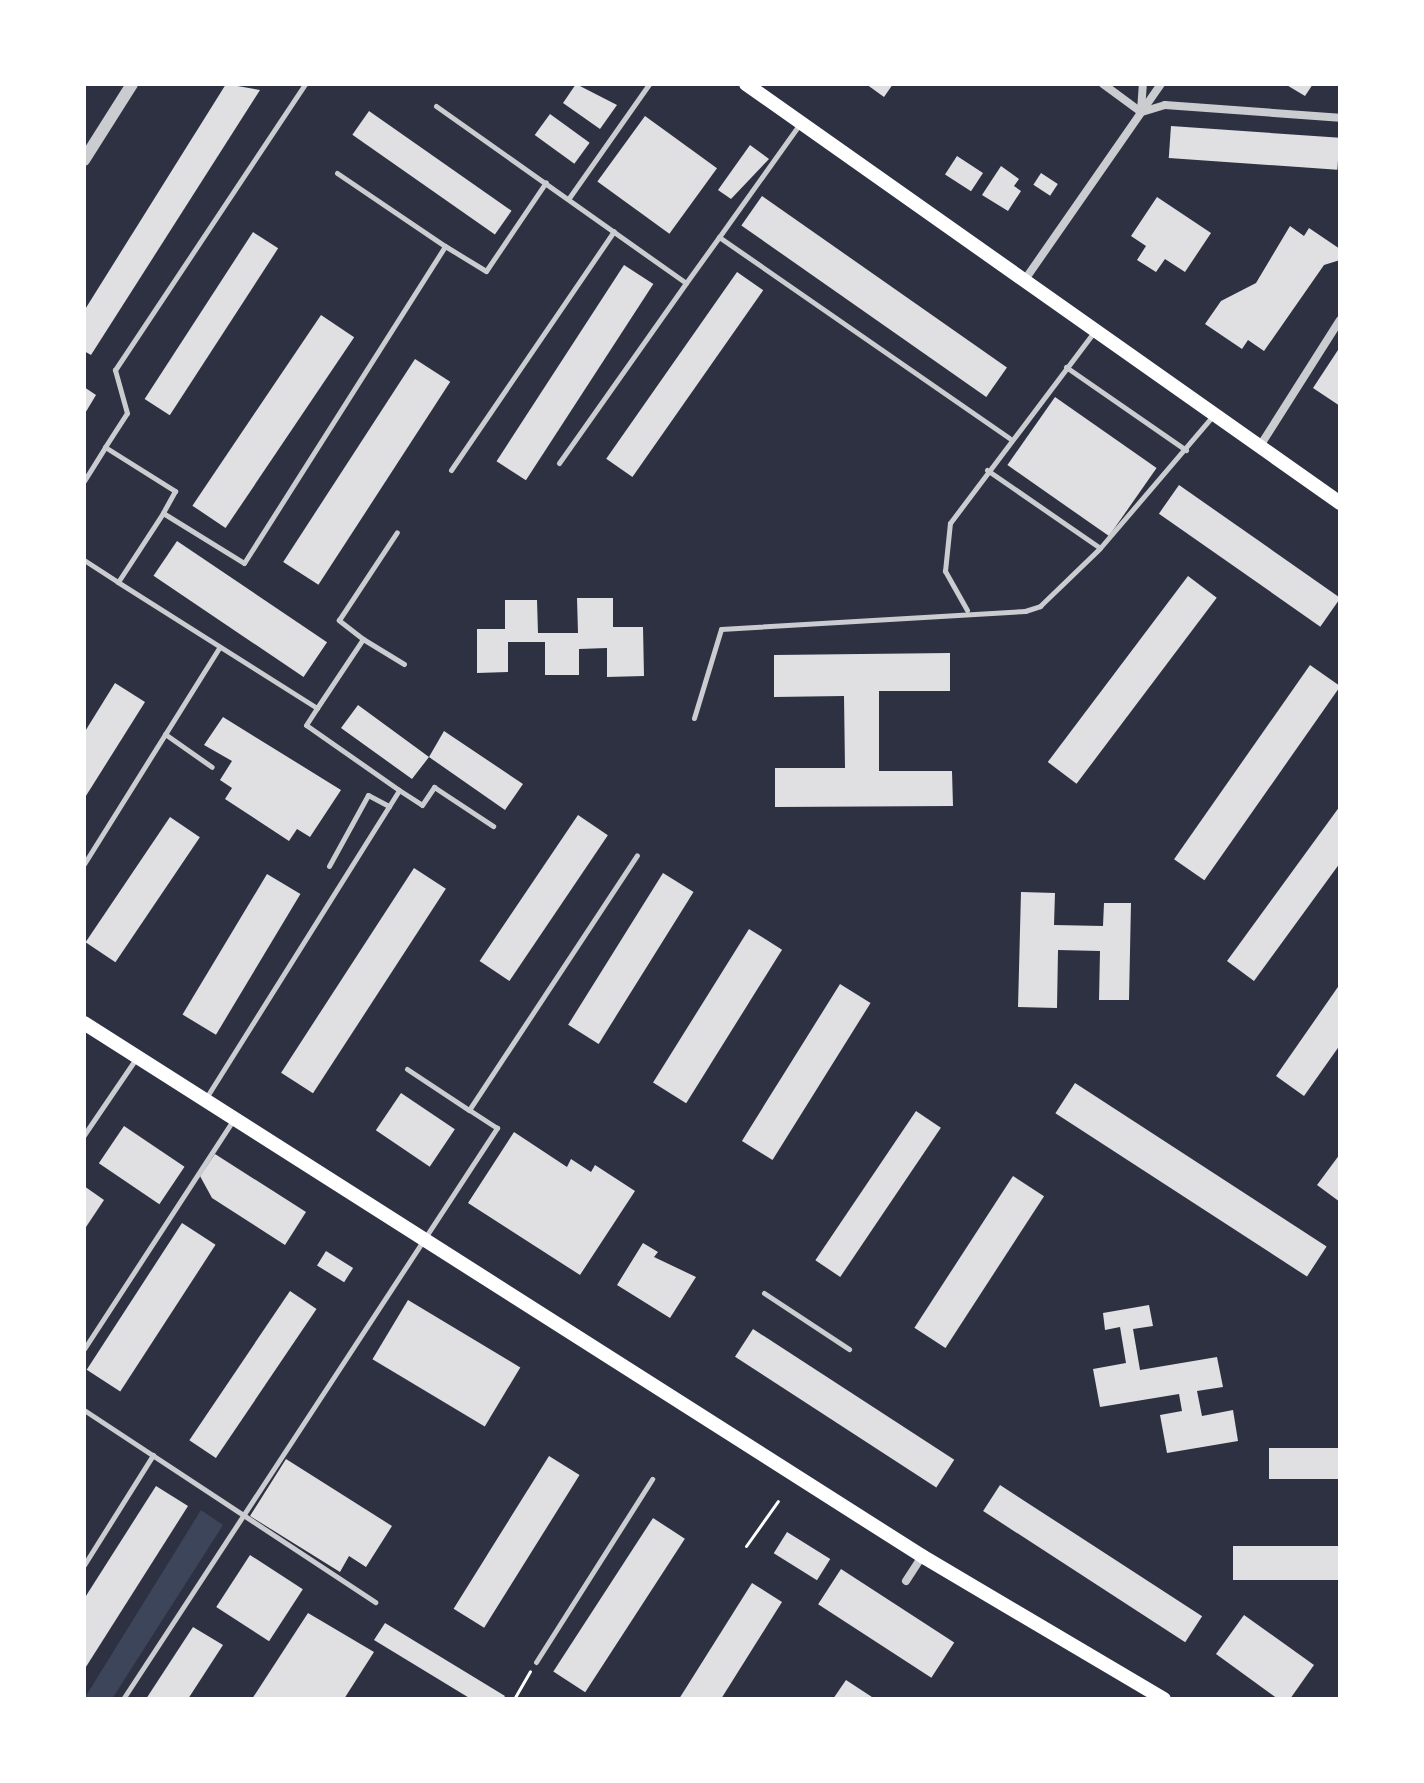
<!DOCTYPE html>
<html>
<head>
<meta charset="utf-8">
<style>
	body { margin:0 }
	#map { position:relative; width:1424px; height:1783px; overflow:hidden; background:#2d3142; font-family:Barlow,sans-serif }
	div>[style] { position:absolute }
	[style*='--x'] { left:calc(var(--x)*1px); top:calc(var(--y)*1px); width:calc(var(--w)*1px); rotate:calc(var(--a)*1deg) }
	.green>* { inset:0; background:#3c4559 }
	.building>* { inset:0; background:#e0e0e3; transform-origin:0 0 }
	.path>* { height:3px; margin:-1.5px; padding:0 1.5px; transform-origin:1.5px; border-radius:1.5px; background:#fff }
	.service>* { height:5px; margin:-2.5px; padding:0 2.5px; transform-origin:2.5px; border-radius:2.5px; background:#caccd0 }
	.minor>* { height:8px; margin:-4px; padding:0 4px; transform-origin:4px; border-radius:4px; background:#caccd0 }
	.tertiary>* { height:12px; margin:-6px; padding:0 6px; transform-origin:6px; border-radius:6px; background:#caccd0 }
	.secondary>* { height:14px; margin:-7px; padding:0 7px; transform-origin:7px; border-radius:7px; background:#fff }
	span { translate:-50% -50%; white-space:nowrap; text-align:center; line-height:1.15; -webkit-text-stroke:7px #fff; paint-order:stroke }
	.frame { position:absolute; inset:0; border:86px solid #fff; pointer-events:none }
</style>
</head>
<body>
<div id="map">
	<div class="green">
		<div style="clip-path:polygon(201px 1510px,223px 1525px,112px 1699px,84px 1699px)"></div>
	</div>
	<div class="building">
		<div style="clip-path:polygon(226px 84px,260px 90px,91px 355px,84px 351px,84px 311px)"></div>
		<div style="clip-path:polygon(576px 84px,617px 105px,600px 129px,563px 103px)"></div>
		<div style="clip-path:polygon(866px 84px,893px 84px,884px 97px)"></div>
		<div style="clip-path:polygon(1285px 84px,1313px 84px,1305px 96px)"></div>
		<div style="left:369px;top:111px;width:174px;height:29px;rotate:35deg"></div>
		<div style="left:550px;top:114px;width:49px;height:26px;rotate:36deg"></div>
		<div style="left:645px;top:116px;width:89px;height:81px;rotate:36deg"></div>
		<div style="left:1171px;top:126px;width:169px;height:32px;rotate:4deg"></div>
		<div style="clip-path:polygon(750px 145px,769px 159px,731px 199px,718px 190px)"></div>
		<div style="left:957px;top:156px;width:31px;height:22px;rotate:33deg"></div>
		<div style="clip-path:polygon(1001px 166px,1019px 179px,1014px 186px,1021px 191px,1008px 211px,982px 195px)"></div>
		<div style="left:1041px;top:173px;width:20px;height:14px;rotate:33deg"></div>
		<div style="left:762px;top:196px;width:299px;height:36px;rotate:35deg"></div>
		<div style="clip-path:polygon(1157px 197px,1211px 233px,1185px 272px,1165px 259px,1156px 272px,1137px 260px,1146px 246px,1131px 236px)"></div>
		<div style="clip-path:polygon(1290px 226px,1304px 236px,1309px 228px,1340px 249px,1340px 260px,1324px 265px,1264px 351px,1248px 340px,1242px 349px,1205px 324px,1221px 301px,1256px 283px)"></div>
		<div style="left:253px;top:232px;width:30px;height:199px;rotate:33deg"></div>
		<div style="left:624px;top:265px;width:35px;height:234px;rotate:33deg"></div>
		<div style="left:737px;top:272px;width:32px;height:228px;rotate:35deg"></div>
		<div style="left:321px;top:315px;width:40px;height:230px;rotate:34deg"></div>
		<div style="clip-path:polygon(1340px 347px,1340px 406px,1313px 388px)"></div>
		<div style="left:415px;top:359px;width:42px;height:242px;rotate:33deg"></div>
		<div style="clip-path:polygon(84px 387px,96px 395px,84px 415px)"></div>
		<div style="left:1055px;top:397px;width:124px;height:83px;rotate:35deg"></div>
		<div style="left:1179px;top:485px;width:197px;height:35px;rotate:35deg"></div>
		<div style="left:177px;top:541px;width:181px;height:42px;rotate:34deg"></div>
		<div style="left:1188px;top:576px;width:36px;height:233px;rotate:37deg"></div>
		<div style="clip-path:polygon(577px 598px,613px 598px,613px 627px,643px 627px,644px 676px,607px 677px,607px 648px,579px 649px,579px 675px,545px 675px,545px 642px,508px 642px,508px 672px,477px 673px,477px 629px,505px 629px,505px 600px,537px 600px,538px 633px,578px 633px)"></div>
		<div style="clip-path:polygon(950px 653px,950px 691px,879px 691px,879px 771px,952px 771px,953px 806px,775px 807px,775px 768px,845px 768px,844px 696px,774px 697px,774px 655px)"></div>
		<div style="left:1310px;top:665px;width:37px;height:237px;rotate:35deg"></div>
		<div style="clip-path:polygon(115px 683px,145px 702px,84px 799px,84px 733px)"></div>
		<div style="clip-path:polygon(358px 705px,429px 757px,444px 731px,523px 784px,505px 810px,429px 757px,412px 779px,341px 728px)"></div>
		<div style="clip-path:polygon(223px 717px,341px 790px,310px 837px,297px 829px,289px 841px,225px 799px,232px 788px,220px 780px,232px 761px,204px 745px)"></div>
		<div style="clip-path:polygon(1340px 806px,1340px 863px,1254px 981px,1227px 961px)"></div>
		<div style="left:578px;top:815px;width:36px;height:176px;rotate:34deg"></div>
		<div style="left:170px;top:817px;width:36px;height:151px;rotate:34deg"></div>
		<div style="left:414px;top:868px;width:38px;height:244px;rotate:33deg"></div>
		<div style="left:663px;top:873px;width:36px;height:179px;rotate:32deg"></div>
		<div style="left:267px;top:874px;width:39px;height:164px;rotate:31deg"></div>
		<div style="clip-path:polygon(1021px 892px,1055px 893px,1054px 925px,1103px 926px,1104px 903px,1131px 903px,1129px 1000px,1099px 1000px,1100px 951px,1058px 950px,1057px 1008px,1018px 1007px)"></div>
		<div style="left:749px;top:929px;width:39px;height:181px;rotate:32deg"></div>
		<div style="left:840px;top:984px;width:36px;height:185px;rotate:32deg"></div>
		<div style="clip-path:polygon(1340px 984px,1340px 1045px,1304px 1096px,1276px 1076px)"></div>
		<div style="left:1075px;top:1083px;width:300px;height:36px;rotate:33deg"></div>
		<div style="left:401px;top:1093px;width:65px;height:45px;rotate:34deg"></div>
		<div style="left:916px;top:1111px;width:30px;height:180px;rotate:34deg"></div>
		<div style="left:124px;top:1126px;width:73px;height:45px;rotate:34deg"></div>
		<div style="clip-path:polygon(514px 1132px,567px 1167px,571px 1159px,591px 1172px,595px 1165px,635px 1191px,580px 1275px,468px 1203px)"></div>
		<div style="clip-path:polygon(215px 1154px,306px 1212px,285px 1245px,212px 1198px,200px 1176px)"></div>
		<div style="clip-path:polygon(1340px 1154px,1340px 1202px,1317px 1185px)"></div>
		<div style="left:1013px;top:1176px;width:37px;height:181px;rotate:33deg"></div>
		<div style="clip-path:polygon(84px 1186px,104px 1200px,84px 1230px)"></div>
		<div style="left:182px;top:1223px;width:40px;height:175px;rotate:33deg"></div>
		<div style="clip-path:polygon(643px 1243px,658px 1252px,654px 1257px,696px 1277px,670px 1318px,617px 1285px)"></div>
		<div style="left:326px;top:1251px;width:32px;height:17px;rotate:32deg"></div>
		<div style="left:290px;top:1291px;width:32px;height:180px;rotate:34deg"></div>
		<div style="left:408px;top:1300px;width:131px;height:69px;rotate:31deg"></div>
		<div style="clip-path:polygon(1149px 1305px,1153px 1326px,1133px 1329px,1140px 1370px,1217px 1357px,1223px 1387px,1197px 1391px,1202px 1416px,1233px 1410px,1238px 1441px,1167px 1453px,1160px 1415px,1182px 1411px,1179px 1394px,1100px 1407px,1093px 1369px,1126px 1363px,1120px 1327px,1105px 1330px,1103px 1313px)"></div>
		<div style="left:753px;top:1329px;width:240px;height:33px;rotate:33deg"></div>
		<div style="left:1340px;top:1448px;width:31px;height:71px;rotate:90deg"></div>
		<div style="left:549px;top:1456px;width:36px;height:180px;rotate:32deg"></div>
		<div style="clip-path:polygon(286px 1459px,392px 1526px,366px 1567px,349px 1556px,340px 1572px,250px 1516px)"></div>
		<div style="left:1000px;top:1485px;width:241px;height:31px;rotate:33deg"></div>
		<div style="clip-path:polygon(156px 1486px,188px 1506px,84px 1670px,84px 1599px)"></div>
		<div style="left:653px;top:1518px;width:38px;height:183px;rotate:33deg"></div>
		<div style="left:787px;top:1532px;width:51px;height:25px;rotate:32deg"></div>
		<div style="left:1340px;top:1546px;width:34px;height:107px;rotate:90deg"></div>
		<div style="left:250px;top:1555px;width:63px;height:62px;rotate:33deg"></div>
		<div style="left:841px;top:1569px;width:135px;height:42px;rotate:33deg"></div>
		<div style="clip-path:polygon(752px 1583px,782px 1602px,721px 1699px,679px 1699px)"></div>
		<div style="clip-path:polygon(308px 1613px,374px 1652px,344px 1699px,252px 1699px)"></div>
		<div style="clip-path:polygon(1244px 1615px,1314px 1665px,1290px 1699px,1278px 1699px,1216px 1654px)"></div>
		<div style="clip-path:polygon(385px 1623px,505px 1696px,503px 1699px,471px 1699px,374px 1640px)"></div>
		<div style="clip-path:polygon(193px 1627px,223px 1645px,188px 1699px,146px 1699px)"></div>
		<div style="clip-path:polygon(846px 1680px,875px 1699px,833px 1699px)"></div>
	</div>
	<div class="path">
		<div style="--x:746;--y:1546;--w:55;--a:-54.6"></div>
		<div style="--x:514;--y:1699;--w:32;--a:-60"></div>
	</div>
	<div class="service">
		<div style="--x:436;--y:106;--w:306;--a:35.3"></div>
		<div style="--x:686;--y:283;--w:57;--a:-54.3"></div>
		<div style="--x:799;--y:125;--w:138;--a:125.5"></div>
		<div style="--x:719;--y:237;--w:353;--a:34.7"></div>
		<div style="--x:337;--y:173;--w:130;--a:34.1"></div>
		<div style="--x:569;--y:198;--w:139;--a:-54.9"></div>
		<div style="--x:1066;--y:367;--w:146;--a:34.7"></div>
		<div style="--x:105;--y:447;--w:40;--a:-57.1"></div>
		<div style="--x:127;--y:413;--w:45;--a:-105.6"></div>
		<div style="--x:115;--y:370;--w:343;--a:-56.4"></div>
		<div style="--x:559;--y:463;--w:220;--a:-54.8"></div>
		<div style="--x:451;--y:470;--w:289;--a:-55.7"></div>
		<div style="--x:987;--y:470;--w:137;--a:34.6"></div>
		<div style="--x:1100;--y:548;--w:172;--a:-49.5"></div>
		<div style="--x:84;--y:481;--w:40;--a:-58"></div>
		<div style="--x:105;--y:447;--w:83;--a:32.2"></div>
		<div style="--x:175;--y:491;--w:25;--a:119"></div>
		<div style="--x:84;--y:560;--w:40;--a:32.9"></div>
		<div style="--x:967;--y:610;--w:45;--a:-119.4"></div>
		<div style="--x:945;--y:571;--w:48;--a:-84.1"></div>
		<div style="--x:950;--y:523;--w:239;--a:-53"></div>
		<div style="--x:363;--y:639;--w:31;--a:-142"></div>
		<div style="--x:339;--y:620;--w:105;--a:-56.6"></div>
		<div style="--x:317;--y:708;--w:83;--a:-56.3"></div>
		<div style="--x:363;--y:639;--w:48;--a:31.4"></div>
		<div style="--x:694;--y:718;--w:93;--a:-73.1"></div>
		<div style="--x:721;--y:629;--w:305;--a:-3.4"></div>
		<div style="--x:1025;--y:611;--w:16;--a:-18"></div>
		<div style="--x:1040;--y:606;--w:83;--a:-44"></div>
		<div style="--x:165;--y:734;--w:57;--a:35.1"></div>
		<div style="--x:399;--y:790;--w:27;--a:33"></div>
		<div style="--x:422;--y:805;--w:22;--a:-56"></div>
		<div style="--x:434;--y:787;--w:71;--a:33.5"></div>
		<div style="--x:84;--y:864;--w:255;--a:-58"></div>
		<div style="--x:329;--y:866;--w:81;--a:-61.2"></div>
		<div style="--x:368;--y:795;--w:24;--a:28"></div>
		<div style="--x:407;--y:1069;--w:74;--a:33.5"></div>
		<div style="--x:206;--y:1098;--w:363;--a:-57.9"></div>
		<div style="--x:399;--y:790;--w:113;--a:-145"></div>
		<div style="--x:306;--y:725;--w:20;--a:-57"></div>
		<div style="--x:317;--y:708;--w:236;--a:-147.7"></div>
		<div style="--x:118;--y:582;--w:82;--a:-56.9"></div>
		<div style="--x:163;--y:513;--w:95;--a:31.7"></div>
		<div style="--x:244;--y:563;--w:375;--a:-57.6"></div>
		<div style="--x:445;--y:246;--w:48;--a:31.4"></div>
		<div style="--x:486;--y:271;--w:107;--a:-56"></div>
		<div style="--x:84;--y:1135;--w:94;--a:-55.8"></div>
		<div style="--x:764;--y:1293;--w:102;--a:33.4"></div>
		<div style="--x:84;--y:1349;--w:271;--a:-56.9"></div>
		<div style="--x:84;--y:1410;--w:349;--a:33.4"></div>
		<div style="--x:84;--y:1565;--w:130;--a:-57.9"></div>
		<div style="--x:536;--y:1662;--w:217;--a:-57.6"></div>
		<div style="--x:123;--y:1699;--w:683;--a:-56.78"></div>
		<div style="--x:497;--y:1128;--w:33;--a:-147"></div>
		<div style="--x:469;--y:1110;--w:305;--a:-56.6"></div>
	</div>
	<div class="minor">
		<div style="--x:1103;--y:84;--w:47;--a:36.4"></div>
		<div style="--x:1141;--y:111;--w:27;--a:-86"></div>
		<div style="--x:1142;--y:112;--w:24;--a:-17"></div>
		<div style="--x:1165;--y:105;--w:175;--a:4.2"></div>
		<div style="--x:1024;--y:281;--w:240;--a:-55.2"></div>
		<div style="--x:1260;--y:446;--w:149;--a:-57.6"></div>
		<div style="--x:906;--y:1581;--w:30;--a:-57"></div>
	</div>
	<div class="tertiary">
		<div style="--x:84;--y:160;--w:90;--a:-57.7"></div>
	</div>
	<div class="secondary">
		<div style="--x:746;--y:84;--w:727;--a:35.2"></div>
		<div style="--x:84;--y:1023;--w:993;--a:32.46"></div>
		<div style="--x:922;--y:1556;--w:281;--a:30.6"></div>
	</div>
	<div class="frame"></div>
</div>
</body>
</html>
